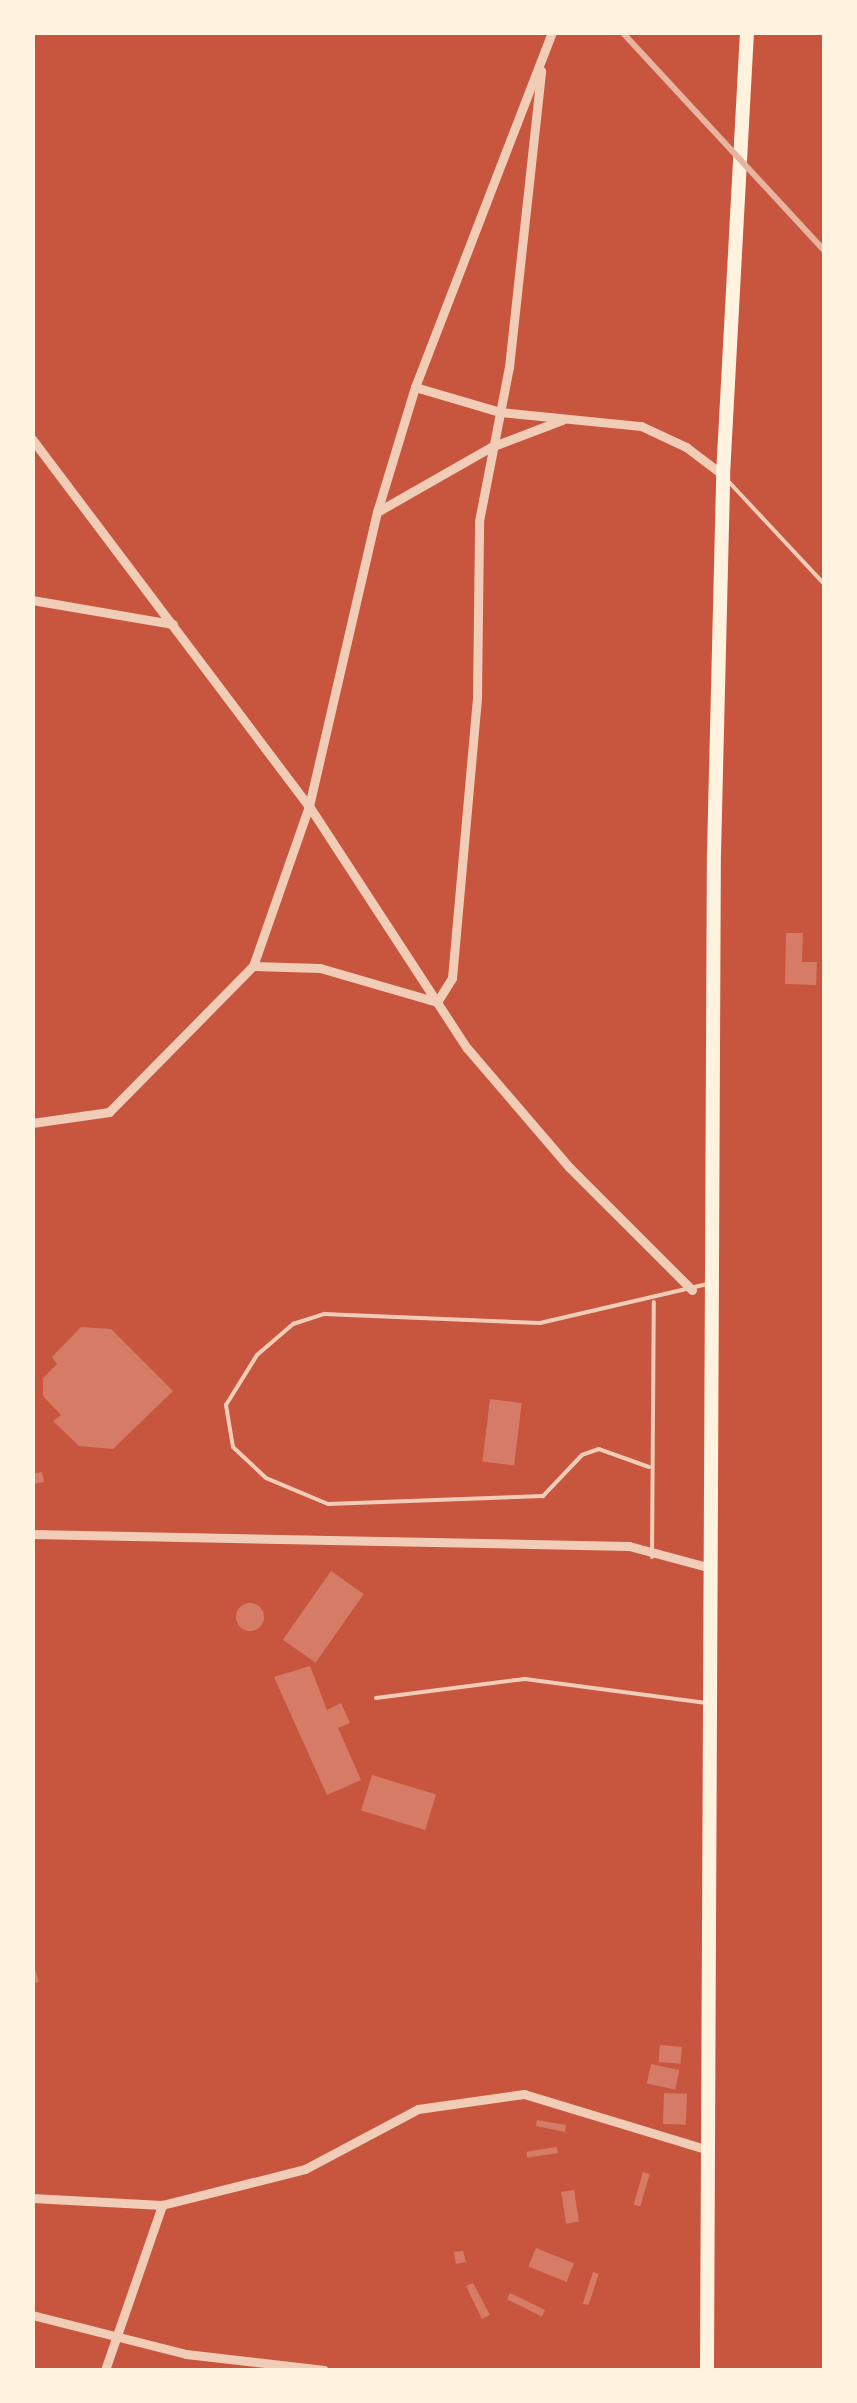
<!DOCTYPE html>
<html>
<head>
<meta charset="utf-8">
<style>
	body { margin:0 }
	#map { position:relative; width:857px; height:2403px; overflow:hidden; background:#c8553d; font-family:Helvetica,sans-serif }
	div>[style] { position:absolute }
	[style*='--x'] { left:calc(var(--x)*1px); top:calc(var(--y)*1px); width:calc(var(--w)*1px); rotate:calc(var(--a)*1deg) }
	.building>* { inset:0; background:#d67c66; transform-origin:0 0 }
	.round { border-radius:50% }
	.service>* { height:4px; margin:-2px; padding:0 2px; transform-origin:2px; border-radius:2px; background:#f1ccb7 }
	.minor>* { height:9px; margin:-4.5px; padding:0 4.5px; transform-origin:4.5px; border-radius:4.5px; background:#f1ccb7 }
	.primary>* { height:14px; margin:-7px; padding:0 7px; transform-origin:7px; border-radius:7px; background:#fff3e0 }
	.rail>* { height:6px; margin:-3px; padding:0 3px; transform-origin:3px; border-radius:3px; background:#e9b49f }
	span { translate:-50% -50%; white-space:nowrap; text-align:center; line-height:1.15; -webkit-text-stroke:10px #fff3e0; paint-order:stroke }
	.frame { position:absolute; inset:0; border:35px solid #fff3e0; pointer-events:none }
</style>
</head>
<body>
<div id="map">
	<div class="building">
		<div style="clip-path:polygon(786px 933px,803px 933px,802px 962px,817px 962px,816px 985px,785px 984px)"></div>
		<div style="clip-path:polygon(81px 1327px,111px 1329px,173px 1391px,113px 1449px,79px 1446px,53px 1421px,61px 1415px,43px 1396px,43px 1378px,57px 1364px,52px 1357px)"></div>
		<div style="left:490px;top:1399px;width:32px;height:63px;rotate:7deg"></div>
		<div style="clip-path:polygon(42px 1472px,44px 1482px,32px 1484px,32px 1474px)"></div>
		<div style="left:331px;top:1571px;width:40px;height:84px;rotate:35deg"></div>
		<div class="round" style="left:236px;top:1603px;width:28px;height:28px"></div>
		<div style="clip-path:polygon(310px 1666px,327px 1710px,341px 1703px,350px 1723px,338px 1728px,361px 1780px,327px 1795px,274px 1677px)"></div>
		<div style="left:372px;top:1775px;width:67px;height:37px;rotate:17deg"></div>
		<div style="clip-path:polygon(32px 1960px,39px 1982px,32px 1984px)"></div>
		<div style="left:660px;top:2045px;width:22px;height:17px;rotate:5deg"></div>
		<div style="left:651px;top:2064px;width:29px;height:20px;rotate:12deg"></div>
		<div style="left:664px;top:2093px;width:23px;height:31px;rotate:2deg"></div>
		<div style="clip-path:polygon(537px 2120px,566px 2125px,565px 2132px,536px 2126px)"></div>
		<div style="left:557px;top:2147px;width:6px;height:31px;rotate:81deg"></div>
		<div style="left:643px;top:2172px;width:7px;height:34px;rotate:16deg"></div>
		<div style="left:574px;top:2190px;width:32px;height:13px;rotate:81deg"></div>
		<div style="left:536px;top:2248px;width:41px;height:20px;rotate:22deg"></div>
		<div style="clip-path:polygon(463px 2251px,466px 2262px,456px 2264px,454px 2252px)"></div>
		<div style="left:593px;top:2272px;width:6px;height:33px;rotate:18deg"></div>
		<div style="clip-path:polygon(473px 2283px,490px 2315px,482px 2319px,466px 2286px)"></div>
		<div style="left:510px;top:2293px;width:39px;height:7px;rotate:26deg"></div>
	</div>
	<div class="service">
		<div style="--x:729;--y:482;--w:139;--a:47"></div>
		<div style="--x:649;--y:1467;--w:53;--a:-160.2"></div>
		<div style="--x:599;--y:1449;--w:18;--a:161"></div>
		<div style="--x:582;--y:1455;--w:57;--a:133.6"></div>
		<div style="--x:543;--y:1496;--w:215;--a:177.9"></div>
		<div style="--x:328;--y:1504;--w:67;--a:-157.2"></div>
		<div style="--x:266;--y:1478;--w:45;--a:-136.8"></div>
		<div style="--x:233;--y:1447;--w:43;--a:-99.5"></div>
		<div style="--x:226;--y:1405;--w:59;--a:-58.2"></div>
		<div style="--x:257;--y:1355;--w:48;--a:-40.7"></div>
		<div style="--x:293;--y:1324;--w:33;--a:-18"></div>
		<div style="--x:324;--y:1314;--w:216;--a:2.4"></div>
		<div style="--x:540;--y:1323;--w:172;--a:-13.1"></div>
		<div style="--x:652;--y:1557;--w:255;--a:-89.6"></div>
		<div style="--x:376;--y:1698;--w:150;--a:-7.3"></div>
		<div style="--x:525;--y:1679;--w:185;--a:7.5"></div>
	</div>
	<div class="minor">
		<div style="--x:415;--y:387;--w:89;--a:16.4"></div>
		<div style="--x:500;--y:412;--w:142;--a:5.7"></div>
		<div style="--x:641;--y:426;--w:50;--a:25"></div>
		<div style="--x:686;--y:447;--w:46;--a:37.1"></div>
		<div style="--x:32;--y:439;--w:460;--a:53"></div>
		<div style="--x:309;--y:806;--w:289;--a:56.9"></div>
		<div style="--x:467;--y:1048;--w:157;--a:49.4"></div>
		<div style="--x:569;--y:1167;--w:174;--a:45"></div>
		<div style="--x:377;--y:512;--w:131;--a:-29.7"></div>
		<div style="--x:491;--y:447;--w:76;--a:-20.8"></div>
		<div style="--x:32;--y:600;--w:143;--a:9.7"></div>
		<div style="--x:253;--y:966;--w:67;--a:1.7"></div>
		<div style="--x:320;--y:968;--w:122;--a:16.2"></div>
		<div style="--x:437;--y:1002;--w:28;--a:-58"></div>
		<div style="--x:452;--y:978;--w:283;--a:-84.9"></div>
		<div style="--x:477;--y:696;--w:175;--a:-89.3"></div>
		<div style="--x:479;--y:521;--w:157;--a:-79"></div>
		<div style="--x:509;--y:367;--w:298;--a:-83.8"></div>
		<div style="--x:32;--y:1123;--w:78;--a:-8.1"></div>
		<div style="--x:109;--y:1112;--w:205;--a:-45.4"></div>
		<div style="--x:253;--y:966;--w:170;--a:-70.7"></div>
		<div style="--x:309;--y:806;--w:302;--a:-77"></div>
		<div style="--x:377;--y:512;--w:131;--a:-73.1"></div>
		<div style="--x:415;--y:387;--w:381;--a:-68.9"></div>
		<div style="--x:32;--y:1534;--w:597;--a:1.15"></div>
		<div style="--x:629;--y:1546;--w:85;--a:15"></div>
		<div style="--x:32;--y:2198;--w:130;--a:3.1"></div>
		<div style="--x:162;--y:2205;--w:147;--a:-14.1"></div>
		<div style="--x:305;--y:2169;--w:128;--a:-28"></div>
		<div style="--x:418;--y:2109;--w:107;--a:-8.1"></div>
		<div style="--x:524;--y:2094;--w:192;--a:16.9"></div>
		<div style="--x:32;--y:2315;--w:159;--a:14.2"></div>
		<div style="--x:186;--y:2354;--w:139;--a:6.6"></div>
		<div style="--x:105;--y:2370;--w:175;--a:-70.9"></div>
	</div>
	<div class="primary">
		<div style="--x:707;--y:2370;--w:1517;--a:-89.74"></div>
		<div style="--x:714;--y:853;--w:378;--a:-88.6"></div>
		<div style="--x:723;--y:475;--w:444;--a:-86.9"></div>
	</div>
	<div class="rail">
		<div style="--x:622;--y:32;--w:297;--a:47.2"></div>
	</div>
	<div class="frame"></div>
</div>
</body>
</html>
